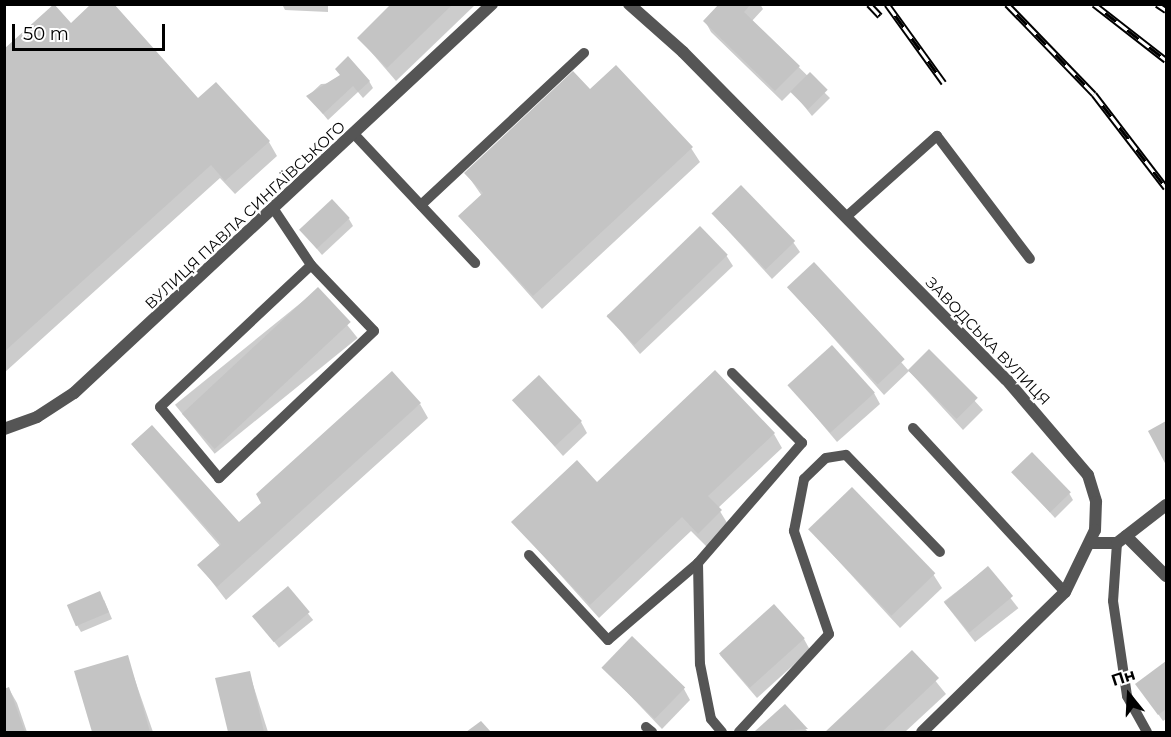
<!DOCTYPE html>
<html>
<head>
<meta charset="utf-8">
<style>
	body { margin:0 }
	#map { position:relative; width:1171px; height:737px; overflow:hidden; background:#fff; font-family:Montserrat,sans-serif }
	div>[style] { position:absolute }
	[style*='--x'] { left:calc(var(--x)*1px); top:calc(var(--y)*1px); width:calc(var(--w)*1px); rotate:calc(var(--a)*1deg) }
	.shadow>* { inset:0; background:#0003; transform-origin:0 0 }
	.building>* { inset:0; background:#c4c4c4; transform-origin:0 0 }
	.lane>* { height:10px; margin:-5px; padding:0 5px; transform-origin:5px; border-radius:5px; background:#555 }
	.street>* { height:12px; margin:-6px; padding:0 6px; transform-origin:6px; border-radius:6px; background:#555 }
	.rail>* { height:7px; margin-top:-3.5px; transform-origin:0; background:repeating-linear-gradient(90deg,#fff 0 14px,#000 0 28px); box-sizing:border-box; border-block:2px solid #000 }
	span { translate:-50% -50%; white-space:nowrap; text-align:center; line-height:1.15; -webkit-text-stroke:5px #fff; paint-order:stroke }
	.street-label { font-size:15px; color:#000 }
	.frame { position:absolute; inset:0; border:6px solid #000; pointer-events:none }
	.north { position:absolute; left:1099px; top:665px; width:60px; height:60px; -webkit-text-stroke:4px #fff; paint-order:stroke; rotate:342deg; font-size:16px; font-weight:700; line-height:24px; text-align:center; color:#000 }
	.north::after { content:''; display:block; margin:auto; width:21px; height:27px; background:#000; clip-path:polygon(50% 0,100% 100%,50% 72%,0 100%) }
	.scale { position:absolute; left:12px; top:24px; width:153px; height:27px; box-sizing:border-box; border:3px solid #000; border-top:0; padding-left:8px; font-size:18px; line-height:21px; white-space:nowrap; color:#000; -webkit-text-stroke:4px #fff; paint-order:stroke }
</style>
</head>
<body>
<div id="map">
	<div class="shadow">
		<div style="clip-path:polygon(282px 4px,328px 4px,328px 12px,285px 10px)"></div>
		<div style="clip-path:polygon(394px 4px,476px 4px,396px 81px,359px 38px)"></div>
		<div style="clip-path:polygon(721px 4px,760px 4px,763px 9px,752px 21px,830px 98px,812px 116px,792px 91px,782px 101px,711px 32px,705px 21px)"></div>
		<div style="clip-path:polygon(71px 25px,269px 142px,277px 156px,235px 194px,220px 178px,4px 373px,4px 51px)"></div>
		<div style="clip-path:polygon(369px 81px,373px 88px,363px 98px,358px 92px,328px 120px,308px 96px,321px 84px)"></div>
		<div style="clip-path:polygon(590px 92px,691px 148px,700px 162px,542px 309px,460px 217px,482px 196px,466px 173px)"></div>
		<div style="clip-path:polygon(713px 214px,793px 242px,800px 252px,772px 279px)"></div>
		<div style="clip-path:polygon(349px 219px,353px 226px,322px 255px,301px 230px)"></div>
		<div style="clip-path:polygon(726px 255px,733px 266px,640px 354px,607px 315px)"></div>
		<div style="clip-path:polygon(814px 264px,909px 371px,929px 351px,983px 410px,963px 430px,909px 371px,884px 395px,789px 288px)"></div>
		<div style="left:318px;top:289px;width:63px;height:184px;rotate:51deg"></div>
		<div style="clip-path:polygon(789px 385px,874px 393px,880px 404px,837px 442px)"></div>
		<div style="clip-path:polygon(514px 401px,581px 422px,587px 433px,563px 456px)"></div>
		<div style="clip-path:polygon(420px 404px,428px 418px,226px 600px,199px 565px,220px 546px,132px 445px,239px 524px)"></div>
		<div style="clip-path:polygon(1166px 422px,1166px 462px,1150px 432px)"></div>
		<div style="clip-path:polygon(774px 434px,782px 448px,718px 508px,729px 526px,707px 547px,691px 531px,599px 618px,513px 522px,597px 484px)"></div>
		<div style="clip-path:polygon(1013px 472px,1069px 493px,1073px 500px,1055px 518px)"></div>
		<div style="clip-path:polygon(810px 530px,933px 574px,942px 588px,900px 628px)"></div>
		<div style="left:987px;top:568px;width:51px;height:55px;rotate:52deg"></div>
		<div style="left:288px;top:589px;width:40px;height:44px;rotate:51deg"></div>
		<div style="clip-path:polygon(104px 600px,112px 619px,81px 632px,77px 625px)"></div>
		<div style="clip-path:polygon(804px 639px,810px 650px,757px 698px,720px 655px)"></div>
		<div style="clip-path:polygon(912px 652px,946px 694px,905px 732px,827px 732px)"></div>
		<div style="clip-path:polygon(127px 657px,153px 732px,94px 732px,76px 672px)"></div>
		<div style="clip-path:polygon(1166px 663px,1166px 719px,1163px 721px,1137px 684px)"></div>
		<div style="clip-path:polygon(603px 667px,684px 689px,690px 700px,662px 729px)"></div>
		<div style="clip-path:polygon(249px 672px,268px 732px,229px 732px,217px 679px)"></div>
		<div style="clip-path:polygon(9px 689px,17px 703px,27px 732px,4px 732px)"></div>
		<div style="clip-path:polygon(785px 706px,808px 732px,758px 732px,757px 731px)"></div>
	</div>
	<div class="building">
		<div style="clip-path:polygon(54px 4px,71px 23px,91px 4px,114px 4px,198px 98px,216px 82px,270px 141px,225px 181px,211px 165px,4px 352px,4px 49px)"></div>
		<div style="clip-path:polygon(391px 4px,453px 4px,387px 68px,357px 38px)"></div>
		<div style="clip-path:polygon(719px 4px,751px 4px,744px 12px,800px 66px,775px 91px,703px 21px)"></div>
		<div style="clip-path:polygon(348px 56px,370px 81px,358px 92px,353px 86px,323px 114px,306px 96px,340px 75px,335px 69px)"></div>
		<div style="clip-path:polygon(616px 65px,693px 147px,533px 296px,458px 216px,483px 193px,464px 173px,573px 71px,590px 89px)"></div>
		<div style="left:810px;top:72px;width:25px;height:28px;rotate:45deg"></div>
		<div style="left:741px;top:185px;width:78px;height:41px;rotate:46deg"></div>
		<div style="left:332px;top:199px;width:26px;height:45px;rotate:47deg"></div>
		<div style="left:700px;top:226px;width:40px;height:130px;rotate:46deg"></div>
		<div style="left:814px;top:262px;width:133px;height:37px;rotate:47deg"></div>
		<div style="left:318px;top:287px;width:48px;height:186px;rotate:47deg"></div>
		<div style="left:832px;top:345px;width:64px;height:60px;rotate:48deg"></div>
		<div style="left:929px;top:349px;width:69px;height:30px;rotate:45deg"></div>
		<div style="clip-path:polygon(715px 370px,775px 433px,708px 496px,722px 510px,698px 534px,682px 517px,590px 605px,511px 522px,577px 460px,597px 482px)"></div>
		<div style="clip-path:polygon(392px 371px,421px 403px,217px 587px,197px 565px,221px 544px,131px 444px,152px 425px,239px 522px,261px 503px,256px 494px)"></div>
		<div style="left:539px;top:375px;width:63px;height:37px;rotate:47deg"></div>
		<div style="clip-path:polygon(1166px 421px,1166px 465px,1148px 431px)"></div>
		<div style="left:1032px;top:452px;width:56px;height:29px;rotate:46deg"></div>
		<div style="left:852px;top:487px;width:120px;height:61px;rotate:46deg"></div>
		<div style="left:988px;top:566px;width:39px;height:57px;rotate:50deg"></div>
		<div style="left:288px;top:586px;width:34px;height:47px;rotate:50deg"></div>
		<div style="left:100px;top:591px;width:23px;height:36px;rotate:67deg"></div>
		<div style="left:774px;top:604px;width:46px;height:74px;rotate:48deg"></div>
		<div style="left:632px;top:636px;width:74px;height:44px;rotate:44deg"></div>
		<div style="clip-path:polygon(912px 650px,939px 678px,882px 732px,825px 732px)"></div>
		<div style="clip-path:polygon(128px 655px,150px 732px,92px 732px,74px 671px)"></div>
		<div style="clip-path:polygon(1166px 661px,1166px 709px,1158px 715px,1135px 684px)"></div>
		<div style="clip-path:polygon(250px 671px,264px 732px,228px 732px,215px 678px)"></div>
		<div style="clip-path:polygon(9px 687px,25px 732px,4px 732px,4px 689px)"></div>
		<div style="clip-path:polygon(785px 704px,808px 729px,757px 732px,755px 731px)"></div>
		<div style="clip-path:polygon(481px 721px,491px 732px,466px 732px)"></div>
	</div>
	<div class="lane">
		<div style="--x:354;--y:134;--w:177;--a:46.8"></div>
		<div style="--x:421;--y:205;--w:223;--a:-43"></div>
		<div style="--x:275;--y:211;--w:65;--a:56.3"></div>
		<div style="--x:311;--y:265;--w:91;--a:46.3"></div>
		<div style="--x:374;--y:331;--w:214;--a:136.5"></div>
		<div style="--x:219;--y:478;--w:92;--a:-129.7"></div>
		<div style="--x:160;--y:407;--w:207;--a:-43.2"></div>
		<div style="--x:846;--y:217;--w:122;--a:-41.7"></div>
		<div style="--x:937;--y:136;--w:154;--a:52.9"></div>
		<div style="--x:913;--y:428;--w:224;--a:47.2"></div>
		<div style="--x:1117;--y:543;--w:58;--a:93.9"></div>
		<div style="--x:1113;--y:601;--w:96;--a:81.6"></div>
		<div style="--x:1127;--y:696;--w:41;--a:60.9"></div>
		<div style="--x:529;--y:555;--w:116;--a:47.1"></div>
		<div style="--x:608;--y:640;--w:118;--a:-40.5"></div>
		<div style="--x:698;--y:563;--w:159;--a:-49.1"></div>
		<div style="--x:802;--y:443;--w:99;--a:-135"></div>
		<div style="--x:698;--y:563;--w:101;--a:88.9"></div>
		<div style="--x:700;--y:664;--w:56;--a:78.7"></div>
		<div style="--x:711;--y:719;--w:17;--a:50"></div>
		<div style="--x:646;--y:727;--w:8;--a:40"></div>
		<div style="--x:739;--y:732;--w:133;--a:-47.4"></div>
		<div style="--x:829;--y:634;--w:109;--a:-108.8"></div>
		<div style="--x:794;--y:531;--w:53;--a:-79.1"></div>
		<div style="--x:804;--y:479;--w:30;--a:-44"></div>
		<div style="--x:826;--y:458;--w:20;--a:-9"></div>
		<div style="--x:846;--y:455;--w:135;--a:45.9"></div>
	</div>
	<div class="street">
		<div style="--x:629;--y:4;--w:72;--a:41.6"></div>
		<div style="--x:683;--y:52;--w:460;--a:45.4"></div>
		<div style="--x:1006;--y:379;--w:126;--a:49.5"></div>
		<div style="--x:1088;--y:475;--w:28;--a:73"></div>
		<div style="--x:1096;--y:502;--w:28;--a:92"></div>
		<div style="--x:1095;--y:530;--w:69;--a:115.8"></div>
		<div style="--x:1065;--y:592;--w:200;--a:135.6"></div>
		<div style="--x:4;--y:429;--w:35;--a:-20"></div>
		<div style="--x:37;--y:417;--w:44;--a:-33"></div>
		<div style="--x:74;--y:393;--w:571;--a:-42.94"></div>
		<div style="--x:1126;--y:536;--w:57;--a:45"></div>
		<div style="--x:1091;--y:543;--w:26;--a:0"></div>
		<div style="--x:1117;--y:543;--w:62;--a:-37.8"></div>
	</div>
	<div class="rail">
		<div style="--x:869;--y:4;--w:16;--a:47"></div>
		<div style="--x:887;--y:4;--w:97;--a:54.2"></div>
		<div style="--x:1007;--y:4;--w:125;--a:46"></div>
		<div style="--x:1094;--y:94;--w:118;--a:52.5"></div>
		<div style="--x:1094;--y:4;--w:91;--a:37.9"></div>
		<div style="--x:1157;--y:4;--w:11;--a:34"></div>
	</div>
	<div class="street-label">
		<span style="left:245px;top:215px;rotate:-43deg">ВУЛИЦЯ ПАВЛА СИНГАЇВСЬКОГО</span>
		<span style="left:988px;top:341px;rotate:46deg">ЗАВОДСЬКА ВУЛИЦЯ</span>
	</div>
	<div class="frame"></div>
	<div class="north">Пн</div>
	<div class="scale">50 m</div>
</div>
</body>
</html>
